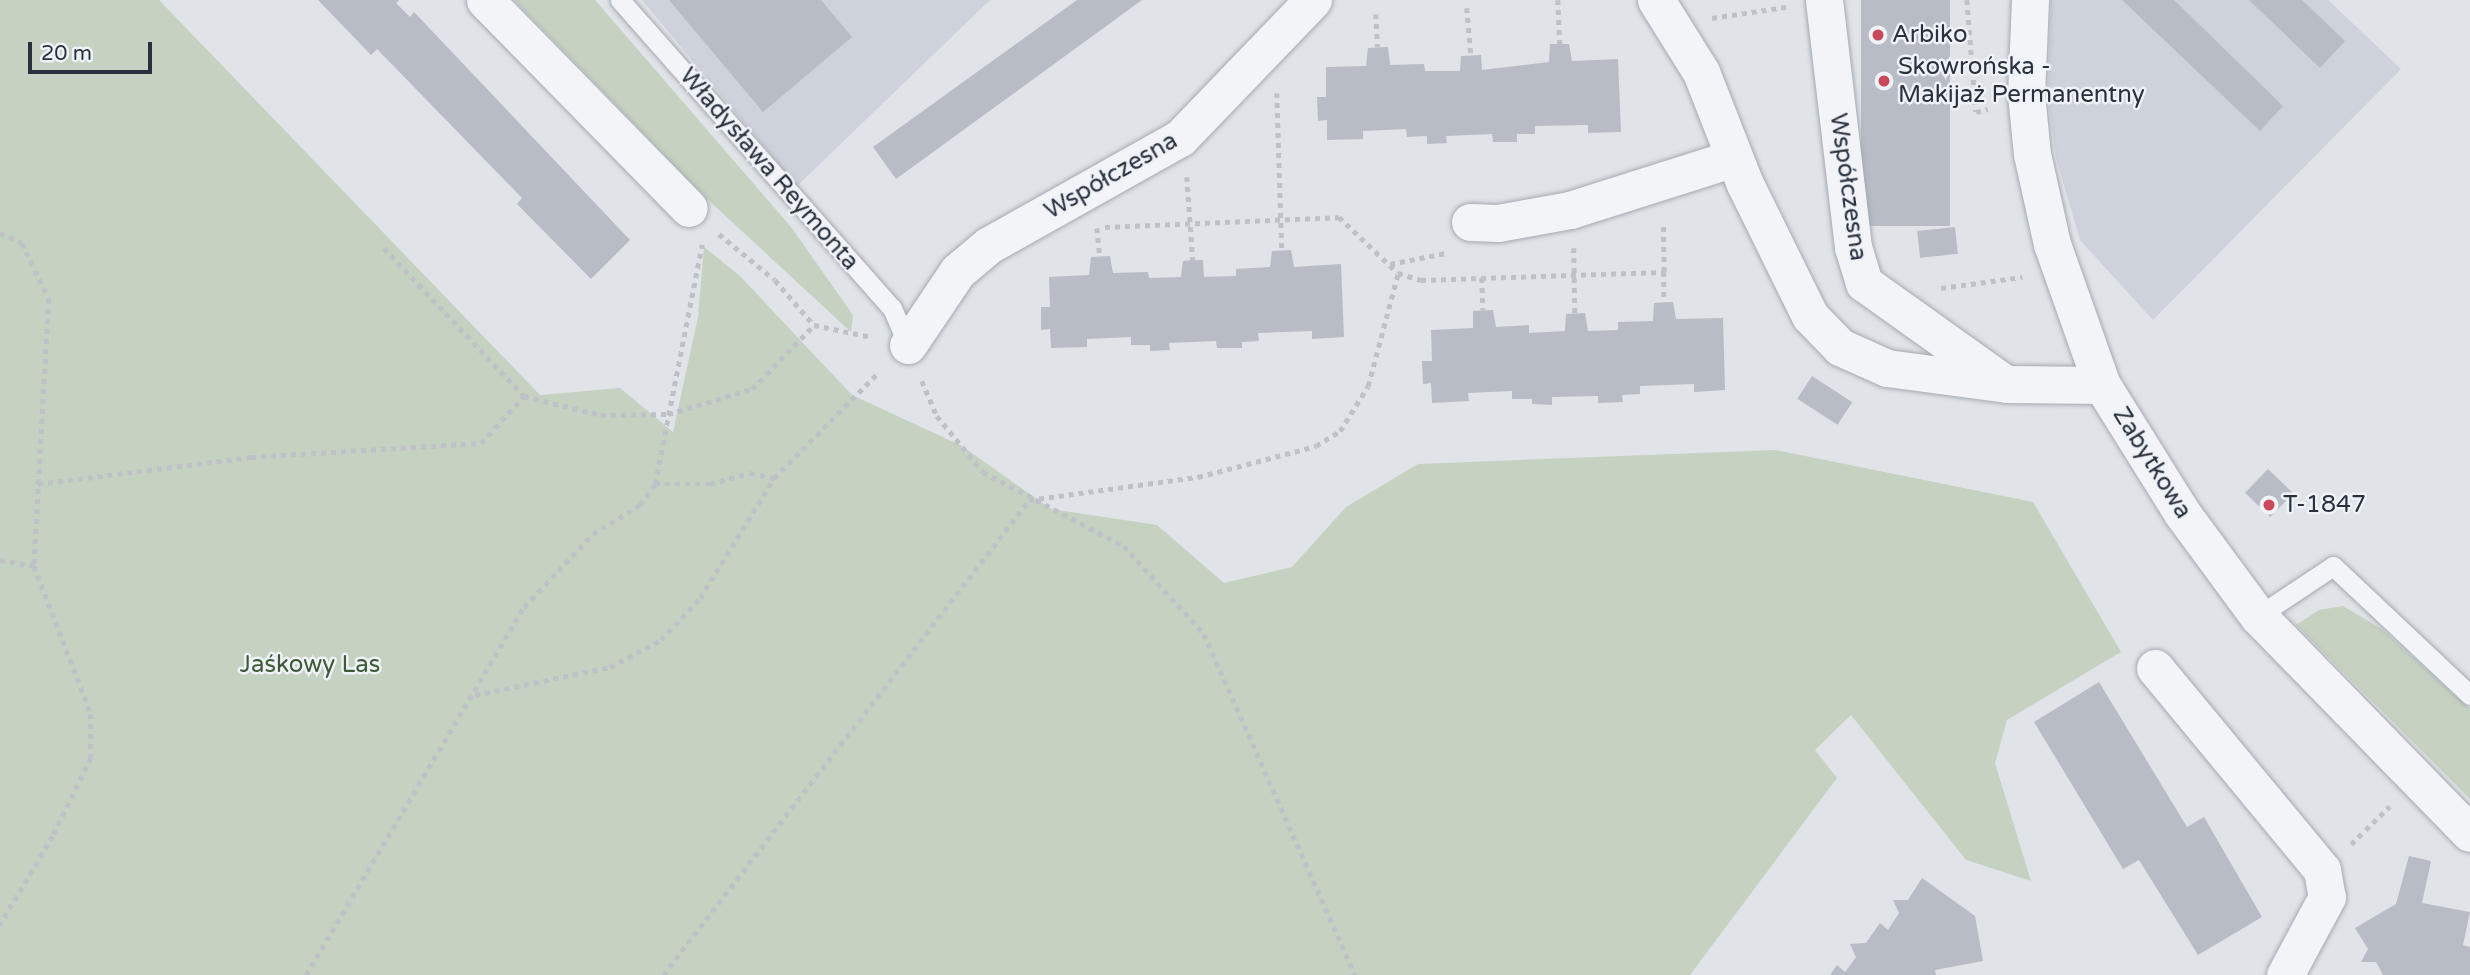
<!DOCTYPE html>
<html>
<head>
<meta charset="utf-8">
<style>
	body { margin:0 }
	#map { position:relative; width:2470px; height:975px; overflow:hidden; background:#e0e3e8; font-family:"Varela Round",sans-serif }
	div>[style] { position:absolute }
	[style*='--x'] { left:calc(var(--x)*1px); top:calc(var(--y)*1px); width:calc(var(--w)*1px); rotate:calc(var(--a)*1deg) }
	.built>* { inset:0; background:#ced2da }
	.green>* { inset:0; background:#c5d2c1 }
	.building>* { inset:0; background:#b7bcc5; transform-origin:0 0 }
	.path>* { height:4.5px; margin-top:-2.25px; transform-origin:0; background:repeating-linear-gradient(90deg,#bec1c7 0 5px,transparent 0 10px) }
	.roads { filter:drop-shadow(0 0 2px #a5aab2) drop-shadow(0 0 2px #a5aab2) }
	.lane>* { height:19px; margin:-9.5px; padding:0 9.5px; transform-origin:9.5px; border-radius:9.5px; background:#f3f4f7 }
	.street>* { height:37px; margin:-18.5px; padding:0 18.5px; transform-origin:18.5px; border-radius:18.5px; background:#f3f4f7 }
	.dots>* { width:19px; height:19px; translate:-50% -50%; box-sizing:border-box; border:4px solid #eff2f6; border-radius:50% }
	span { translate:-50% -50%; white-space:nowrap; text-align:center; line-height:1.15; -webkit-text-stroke:5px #eff2f6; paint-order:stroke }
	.poi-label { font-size:24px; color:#29313f }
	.left { translate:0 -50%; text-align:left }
	.street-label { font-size:24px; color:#29313f }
	.park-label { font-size:24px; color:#3d5b37 }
	.scale { position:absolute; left:28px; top:42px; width:124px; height:32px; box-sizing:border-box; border:4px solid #29313f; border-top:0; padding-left:9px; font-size:21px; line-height:24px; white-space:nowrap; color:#29313f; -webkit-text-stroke:5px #eff2f6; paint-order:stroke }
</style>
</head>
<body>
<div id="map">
	<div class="built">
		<div style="clip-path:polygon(642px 0,990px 0,797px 186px)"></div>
		<div style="clip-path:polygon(2051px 0,2328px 0,2401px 69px,2153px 320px,2080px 240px,2056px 158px,2048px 97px)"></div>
	</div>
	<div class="green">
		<div style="clip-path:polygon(0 0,159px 0,540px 395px,620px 388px,673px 432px,698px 317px,704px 247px,740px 276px,852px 395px,962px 446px,1051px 509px,1157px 525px,1224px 583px,1292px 567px,1346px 507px,1418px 464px,1776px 450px,2033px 502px,2121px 652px,2007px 720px,1995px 763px,2031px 881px,1966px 860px,1851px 715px,1815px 750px,1837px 778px,1690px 975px,0 975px)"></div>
		<div style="clip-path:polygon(514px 0,595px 0,791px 227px,853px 315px,851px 332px,706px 198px)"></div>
		<div style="clip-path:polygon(2343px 606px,2382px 629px,2470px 709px,2470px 799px,2296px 625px,2319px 610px)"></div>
	</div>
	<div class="building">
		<div style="clip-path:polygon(318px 0,399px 0,396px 3px,410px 17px,414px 12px,630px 240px,591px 279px,517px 204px,522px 198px,377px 49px,371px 55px)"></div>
		<div style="clip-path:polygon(669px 0,821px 0,852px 37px,763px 112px)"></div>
		<div style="clip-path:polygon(1077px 0,1142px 0,896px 179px,873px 147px)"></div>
		<div style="left:1861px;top:0;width:89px;height:226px"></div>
		<div style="clip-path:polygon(2122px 0,2174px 0,2283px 106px,2260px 131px)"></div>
		<div style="clip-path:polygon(2249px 0,2302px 0,2345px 41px,2320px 68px)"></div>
		<div style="clip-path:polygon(1550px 44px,1569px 44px,1572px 61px,1618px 59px,1621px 132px,1588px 133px,1588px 125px,1535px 126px,1535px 134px,1517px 134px,1517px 142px,1493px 142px,1492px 134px,1446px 136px,1447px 143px,1427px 144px,1427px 136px,1407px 137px,1406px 129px,1363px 131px,1363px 139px,1327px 140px,1327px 120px,1318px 121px,1317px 97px,1326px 97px,1326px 67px,1366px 66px,1368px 48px,1388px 47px,1390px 65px,1424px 64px,1425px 71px,1460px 71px,1461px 56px,1481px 55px,1482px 70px,1549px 62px)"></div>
		<div style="left:1955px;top:227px;width:27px;height:38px;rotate:84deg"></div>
		<div style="clip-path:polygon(1291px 250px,1294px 267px,1341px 264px,1344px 337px,1312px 339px,1312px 331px,1258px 333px,1259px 341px,1242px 342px,1242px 348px,1217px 348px,1216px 341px,1169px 343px,1170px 350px,1150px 351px,1150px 345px,1131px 345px,1131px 337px,1087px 339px,1087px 347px,1051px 348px,1050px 329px,1041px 330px,1041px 307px,1050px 307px,1049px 277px,1089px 275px,1091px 257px,1110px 256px,1113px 273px,1148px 272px,1149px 278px,1181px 277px,1183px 261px,1193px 260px,1203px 260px,1204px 277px,1236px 276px,1236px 269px,1270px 267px,1272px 251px)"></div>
		<div style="clip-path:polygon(1673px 302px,1676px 319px,1723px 318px,1725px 390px,1694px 392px,1694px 384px,1640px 386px,1640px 394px,1622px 395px,1623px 402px,1598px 403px,1598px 396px,1552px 397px,1552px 405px,1532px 404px,1532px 399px,1512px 399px,1512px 391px,1468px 393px,1469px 401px,1432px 403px,1431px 383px,1423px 384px,1422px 361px,1432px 361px,1431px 330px,1473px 328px,1473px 311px,1493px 310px,1496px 327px,1529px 325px,1529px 333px,1565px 331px,1566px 314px,1585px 313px,1588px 331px,1618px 330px,1618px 322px,1653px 321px,1654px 303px)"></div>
		<div style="left:1812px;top:376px;width:48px;height:27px;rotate:33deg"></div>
		<div style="left:2268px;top:469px;width:35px;height:33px;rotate:44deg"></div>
		<div style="clip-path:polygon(2099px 682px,2187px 827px,2204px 817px,2262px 917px,2198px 955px,2139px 860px,2123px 869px,2034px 722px)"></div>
		<div style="clip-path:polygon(2409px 856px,2431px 861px,2422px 903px,2470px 912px,2463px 945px,2470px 947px,2470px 975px,2383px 975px,2376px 962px,2361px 962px,2368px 949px,2355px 928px,2396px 904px)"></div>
		<div style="clip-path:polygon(1922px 878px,1975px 916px,1983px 961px,1935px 970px,1936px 975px,1830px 975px,1837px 965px,1845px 972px,1856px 957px,1850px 944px,1866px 943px,1880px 923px,1888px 930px,1899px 913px,1893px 900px,1908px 900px)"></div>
	</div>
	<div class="path">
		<div style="--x:1558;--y:0;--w:44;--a:87.4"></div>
		<div style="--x:1967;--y:0;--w:112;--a:85.4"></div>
		<div style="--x:1976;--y:112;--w:12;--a:-14"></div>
		<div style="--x:1467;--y:8;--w:47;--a:85.1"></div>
		<div style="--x:1376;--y:14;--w:33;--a:87"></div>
		<div style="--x:1712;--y:18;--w:75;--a:-8.5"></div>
		<div style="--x:1277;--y:93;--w:157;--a:88.2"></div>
		<div style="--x:1187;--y:177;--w:83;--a:85.9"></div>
		<div style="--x:1105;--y:227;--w:234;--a:-2.4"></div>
		<div style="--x:1339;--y:217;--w:81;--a:43.5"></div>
		<div style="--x:1398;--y:273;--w:24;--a:17"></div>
		<div style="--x:1421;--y:280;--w:243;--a:-1.9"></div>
		<div style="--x:1664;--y:272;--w:50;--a:-91.1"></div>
		<div style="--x:1097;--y:228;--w:29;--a:84"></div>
		<div style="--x:0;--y:233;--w:24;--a:24"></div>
		<div style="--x:22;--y:243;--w:62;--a:64.3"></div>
		<div style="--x:49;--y:299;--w:267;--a:93.2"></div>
		<div style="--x:34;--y:566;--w:159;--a:68.9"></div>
		<div style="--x:91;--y:714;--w:44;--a:90"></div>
		<div style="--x:91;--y:758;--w:87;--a:116"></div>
		<div style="--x:53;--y:836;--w:104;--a:120.8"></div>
		<div style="--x:719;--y:234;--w:72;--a:39.4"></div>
		<div style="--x:775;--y:280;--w:60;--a:49.1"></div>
		<div style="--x:814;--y:325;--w:59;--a:11.7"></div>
		<div style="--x:384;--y:248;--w:204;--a:46.6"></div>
		<div style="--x:524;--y:396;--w:79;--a:13.9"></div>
		<div style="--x:601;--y:415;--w:67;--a:-0.9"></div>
		<div style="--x:668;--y:414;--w:88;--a:-16.6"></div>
		<div style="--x:752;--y:389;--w:89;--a:-45.9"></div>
		<div style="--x:1574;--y:248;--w:65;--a:89.1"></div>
		<div style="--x:1390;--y:264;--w:57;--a:-11.1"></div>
		<div style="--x:1664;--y:272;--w:30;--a:90"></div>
		<div style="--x:1482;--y:278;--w:32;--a:88"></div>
		<div style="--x:1941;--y:288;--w:82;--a:-7.7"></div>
		<div style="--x:922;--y:381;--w:38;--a:67"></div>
		<div style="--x:937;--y:416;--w:72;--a:50.6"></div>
		<div style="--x:983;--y:472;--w:159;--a:27.7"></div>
		<div style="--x:1124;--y:546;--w:119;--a:47.7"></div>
		<div style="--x:1204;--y:634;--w:373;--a:66.1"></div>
		<div style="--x:38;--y:484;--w:215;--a:-7.2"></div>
		<div style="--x:251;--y:457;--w:230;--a:-3.5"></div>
		<div style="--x:481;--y:443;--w:64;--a:-47.5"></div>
		<div style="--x:655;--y:484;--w:55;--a:0"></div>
		<div style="--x:710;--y:484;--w:41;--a:-15.4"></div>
		<div style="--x:750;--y:473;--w:25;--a:12"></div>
		<div style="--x:0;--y:560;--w:35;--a:10"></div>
		<div style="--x:475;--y:695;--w:138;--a:-11.7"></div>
		<div style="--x:610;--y:667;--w:58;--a:-27.9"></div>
		<div style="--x:661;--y:640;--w:57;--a:-47.1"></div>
		<div style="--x:700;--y:598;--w:141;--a:-58.3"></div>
		<div style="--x:774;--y:478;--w:149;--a:-45.3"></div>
		<div style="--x:2351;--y:844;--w:54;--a:-44.3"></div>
		<div style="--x:306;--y:975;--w:428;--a:-59.4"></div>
		<div style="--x:524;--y:607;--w:100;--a:-46.6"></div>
		<div style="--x:593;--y:534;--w:55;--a:-31.7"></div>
		<div style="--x:640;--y:505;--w:26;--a:-54"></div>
		<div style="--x:655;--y:484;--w:244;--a:-78.9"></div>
		<div style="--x:663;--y:975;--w:600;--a:-52.38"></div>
		<div style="--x:1029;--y:500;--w:171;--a:-7.8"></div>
		<div style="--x:1198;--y:477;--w:122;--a:-14.7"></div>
		<div style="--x:1316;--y:446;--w:28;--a:-32"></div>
		<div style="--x:1340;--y:431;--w:53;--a:-58.1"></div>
		<div style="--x:1368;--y:386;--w:117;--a:-75.1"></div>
	</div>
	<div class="roads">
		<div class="lane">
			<div style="--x:620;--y:0;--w:411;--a:48.6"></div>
			<div style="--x:892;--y:308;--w:40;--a:66.6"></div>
			<div style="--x:2258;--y:616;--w:90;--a:-33.7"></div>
			<div style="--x:2333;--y:566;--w:188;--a:43.3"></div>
		</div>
		<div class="street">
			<div style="--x:485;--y:0;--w:291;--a:45.6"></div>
			<div style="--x:1656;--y:0;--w:85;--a:58"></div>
			<div style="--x:1701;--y:72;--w:120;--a:68.6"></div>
			<div style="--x:1745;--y:184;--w:147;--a:63.8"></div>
			<div style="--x:1810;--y:316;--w:43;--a:45.9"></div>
			<div style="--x:1840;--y:347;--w:51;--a:24.1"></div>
			<div style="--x:1887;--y:368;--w:121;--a:7.6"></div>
			<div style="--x:2007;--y:384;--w:95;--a:0.6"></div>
			<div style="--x:1824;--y:0;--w:249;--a:83.3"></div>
			<div style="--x:1853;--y:247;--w:38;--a:73"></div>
			<div style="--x:1864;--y:283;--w:167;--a:35.5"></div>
			<div style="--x:2030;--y:0;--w:94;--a:92.4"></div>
			<div style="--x:2026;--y:94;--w:60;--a:84.3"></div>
			<div style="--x:2032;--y:154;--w:92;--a:77.5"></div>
			<div style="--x:2052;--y:244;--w:150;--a:70.5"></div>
			<div style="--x:2102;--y:385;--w:151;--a:58"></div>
			<div style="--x:2182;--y:513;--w:128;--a:53.6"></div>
			<div style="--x:2258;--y:616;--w:303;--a:45.7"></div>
			<div style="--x:1470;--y:222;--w:28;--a:2"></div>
			<div style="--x:1498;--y:223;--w:73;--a:-10.2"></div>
			<div style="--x:1570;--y:210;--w:172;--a:-17.6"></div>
			<div style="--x:908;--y:345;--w:89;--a:-56"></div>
			<div style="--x:958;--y:271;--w:40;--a:-40"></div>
			<div style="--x:989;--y:245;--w:219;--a:-29.3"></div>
			<div style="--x:1180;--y:138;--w:192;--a:-46.1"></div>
			<div style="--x:2155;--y:668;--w:262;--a:50.4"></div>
			<div style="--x:2322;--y:870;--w:27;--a:80"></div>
			<div style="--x:2327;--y:897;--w:89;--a:118.3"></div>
		</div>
	</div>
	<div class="dots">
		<div style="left:1878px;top:35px;background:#c9495b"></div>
		<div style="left:1884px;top:81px;background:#c9495b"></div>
		<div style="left:2269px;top:505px;background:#c9495b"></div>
	</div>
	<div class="poi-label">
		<span class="left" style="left:1892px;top:35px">Arbiko</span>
		<span class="left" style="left:1898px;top:81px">Skowrońska -<br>Makijaż Permanentny</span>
		<span class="left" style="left:2283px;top:505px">T-1847</span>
	</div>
	<div class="street-label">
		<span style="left:769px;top:169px;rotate:49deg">Władysława Reymonta</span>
		<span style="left:1111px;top:176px;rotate:-30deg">Współczesna</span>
		<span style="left:1848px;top:187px;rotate:82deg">Współczesna</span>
		<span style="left:2152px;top:463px;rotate:58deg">Zabytkowa</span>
	</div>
	<div class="park-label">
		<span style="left:310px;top:665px">Jaśkowy Las</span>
	</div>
	<div class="scale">20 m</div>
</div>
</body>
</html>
